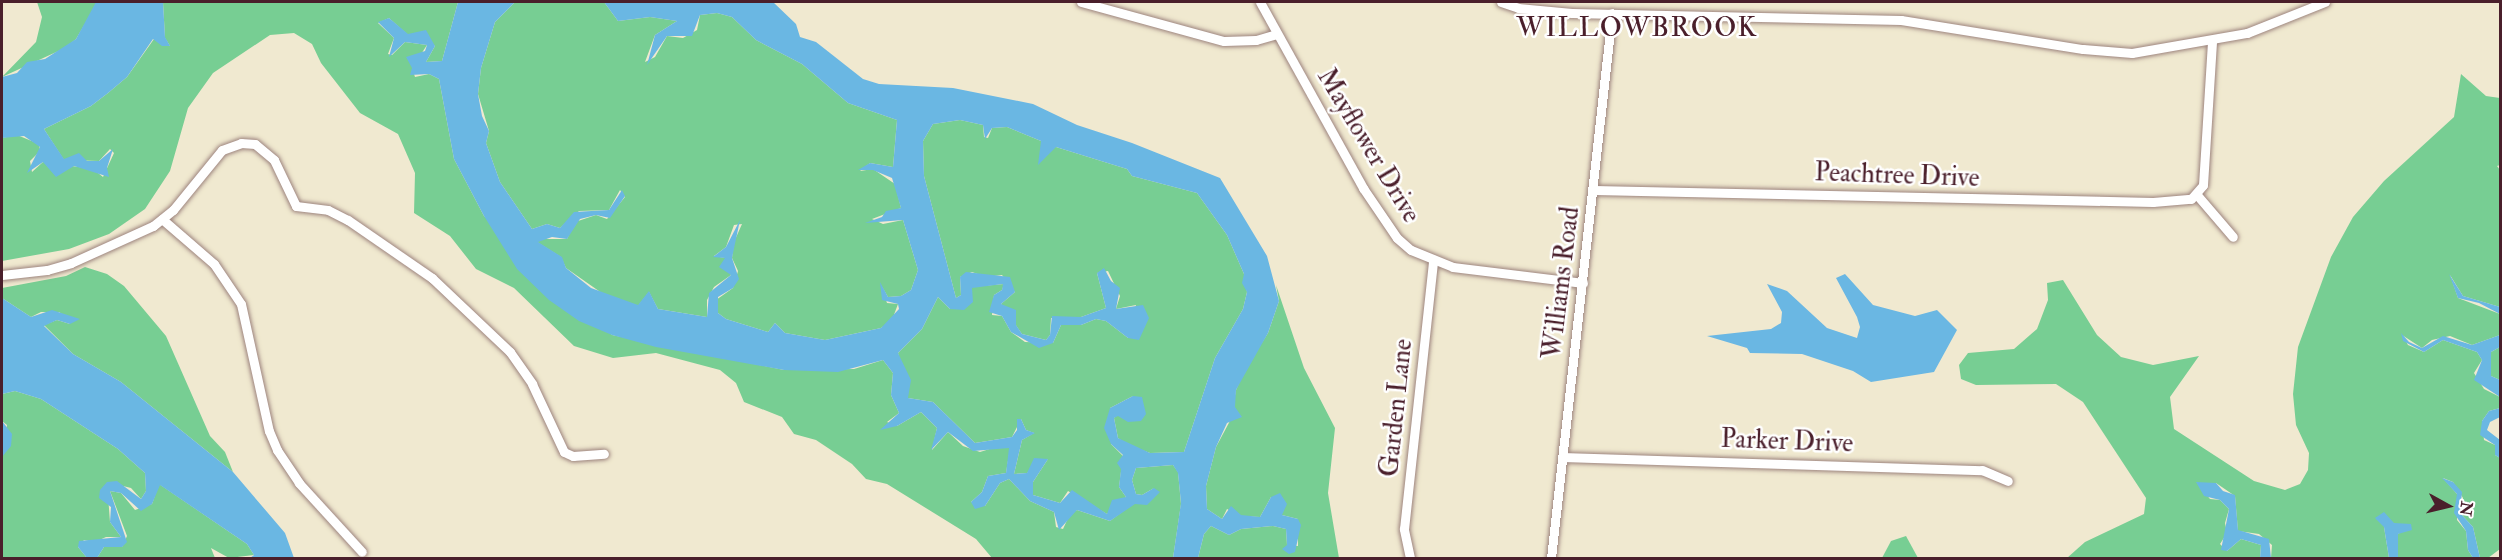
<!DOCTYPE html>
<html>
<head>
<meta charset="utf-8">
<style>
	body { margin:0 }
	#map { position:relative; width:2502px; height:560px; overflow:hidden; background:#f0e9d0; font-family:"IM FELL Double Pica",serif }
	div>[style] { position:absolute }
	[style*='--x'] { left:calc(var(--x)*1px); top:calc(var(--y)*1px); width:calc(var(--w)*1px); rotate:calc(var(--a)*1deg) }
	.green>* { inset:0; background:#77ce93 }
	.water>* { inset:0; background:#6ab7e3 }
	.roads { filter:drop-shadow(0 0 2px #9d847e) drop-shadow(0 0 2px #9d847e) }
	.minor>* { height:9px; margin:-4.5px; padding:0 4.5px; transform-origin:4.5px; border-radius:4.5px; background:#fff }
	span { translate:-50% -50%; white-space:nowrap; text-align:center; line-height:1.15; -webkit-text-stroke:5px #fff; paint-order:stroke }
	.street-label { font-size:26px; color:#4a1f2b }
	.neighbourhood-label { font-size:27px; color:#4a1f2b; letter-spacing:1.5px }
	.frame { position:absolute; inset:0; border:3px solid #4a1f2b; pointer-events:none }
	.north { position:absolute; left:2418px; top:476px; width:60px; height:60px; -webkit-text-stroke:4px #fff; paint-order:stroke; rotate:98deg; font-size:16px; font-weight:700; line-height:24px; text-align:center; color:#4a1f2b }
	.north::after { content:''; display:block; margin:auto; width:21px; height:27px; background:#4a1f2b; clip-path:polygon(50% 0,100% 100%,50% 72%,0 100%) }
</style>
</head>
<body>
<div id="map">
	<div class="green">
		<div style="clip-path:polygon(37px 2px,96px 2px,96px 5px,76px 39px,65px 48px,2px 77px,36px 42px,42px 17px)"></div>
		<div style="clip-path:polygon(163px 2px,458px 2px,442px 61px,426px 62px,435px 46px,419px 33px,408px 35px,389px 18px,378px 23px,394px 38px,388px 54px,392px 55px,405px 42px,427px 45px,412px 68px,415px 77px,429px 74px,439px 79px,454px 159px,484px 216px,612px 335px,784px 370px,854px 369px,883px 360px,893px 373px,891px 395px,899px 413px,887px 422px,897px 426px,921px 412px,937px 428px,932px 450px,948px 432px,963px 446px,980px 452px,996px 447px,1010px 448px,1006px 473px,988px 476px,982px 492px,971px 502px,985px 506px,1000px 483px,1009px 479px,1030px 501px,1054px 512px,1056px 527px,1063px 529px,1070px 514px,1077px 510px,1110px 521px,1154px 488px,1142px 495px,1136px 494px,1132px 480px,1136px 468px,1173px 465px,1178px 472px,1181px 504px,1173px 558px,992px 558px,976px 539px,887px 484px,866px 479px,852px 464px,816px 440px,794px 434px,782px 417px,744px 402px,736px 383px,720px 370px,656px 353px,613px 358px,574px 346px,514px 288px,476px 269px,450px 236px,414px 213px,415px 173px,398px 134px,360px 113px,321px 63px,312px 44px,294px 33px,270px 35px,213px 73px,188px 108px,170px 171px,145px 209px,109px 234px,69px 249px,2px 261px,2px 138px,17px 135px,39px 144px,40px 151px,30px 161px,32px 172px,43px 162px,93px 169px,103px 177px,114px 153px,110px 149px,99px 161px,64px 160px,44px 129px,91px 106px,108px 93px,127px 77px,154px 39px,170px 46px,165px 38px)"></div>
		<div style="clip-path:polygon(515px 2px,604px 2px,618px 21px,650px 17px,677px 21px,655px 35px,645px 62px,655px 57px,667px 36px,683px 38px,697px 30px,700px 15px,717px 13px,732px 17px,756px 40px,802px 64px,848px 103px,897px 120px,893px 167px,870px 163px,860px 171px,873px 169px,895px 184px,901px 208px,872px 219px,883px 224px,903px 220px,918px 270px,911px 290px,901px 296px,888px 297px,881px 285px,887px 303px,898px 304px,892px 320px,881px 328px,825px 340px,785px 333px,775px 323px,768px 332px,726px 319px,718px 313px,716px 300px,733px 288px,738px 271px,732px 258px,734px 242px,742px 224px,734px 225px,726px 247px,714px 256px,725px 258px,731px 275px,714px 287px,707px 300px,707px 317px,658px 309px,649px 292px,638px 306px,606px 296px,566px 268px,561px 257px,537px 242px,539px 239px,567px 239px,575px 222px,596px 215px,607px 219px,625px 197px,620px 190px,609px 210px,579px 211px,560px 228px,547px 224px,532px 229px,500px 182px,486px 143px,489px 131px,478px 94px,481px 68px,495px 22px)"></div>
		<div style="clip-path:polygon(2461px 74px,2486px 96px,2500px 98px,2500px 165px,2497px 166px,2500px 170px,2500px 307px,2463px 296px,2450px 275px,2458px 298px,2500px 314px,2500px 335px,2472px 345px,2450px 336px,2432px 340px,2422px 348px,2402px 335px,2408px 345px,2424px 352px,2443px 340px,2477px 352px,2482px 360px,2474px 373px,2484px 389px,2500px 397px,2500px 408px,2489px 411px,2482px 421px,2484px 440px,2495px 445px,2495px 455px,2500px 458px,2500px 549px,2488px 558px,2480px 558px,2473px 527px,2460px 513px,2463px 498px,2453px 482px,2443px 478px,2457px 494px,2457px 520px,2466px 531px,2468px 550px,2473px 558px,2398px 558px,2398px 534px,2404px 530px,2384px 527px,2389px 558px,2271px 558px,2272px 545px,2259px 534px,2238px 531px,2235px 496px,2216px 483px,2197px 483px,2210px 499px,2220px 500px,2229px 509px,2225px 523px,2227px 533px,2220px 544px,2227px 551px,2241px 539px,2261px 545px,2260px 558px,2067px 558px,2085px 542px,2144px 514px,2146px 498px,2083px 402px,2056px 384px,1976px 385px,1961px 379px,1959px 365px,1968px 353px,2014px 349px,2037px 329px,2048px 300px,2047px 283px,2063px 280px,2097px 335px,2121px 357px,2153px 365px,2199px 356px,2170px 397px,2174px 429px,2254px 481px,2285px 490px,2300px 484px,2308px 470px,2309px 453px,2296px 425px,2293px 394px,2298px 347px,2331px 257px,2353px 217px,2384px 181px,2454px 117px)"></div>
		<div style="clip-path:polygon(960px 120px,983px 125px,984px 137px,988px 138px,992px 128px,1007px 127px,1041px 141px,1043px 148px,1056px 147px,1127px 169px,1132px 176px,1197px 193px,1227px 235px,1244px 274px,1247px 292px,1243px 309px,1215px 358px,1184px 452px,1150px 453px,1126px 444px,1118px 438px,1114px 418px,1133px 396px,1110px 408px,1111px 444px,1123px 456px,1119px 487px,1126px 497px,1107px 514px,1068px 491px,1060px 503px,1033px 495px,1033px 482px,1048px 459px,1027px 473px,1014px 474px,1022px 440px,1034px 433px,1026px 430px,1021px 419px,1012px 437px,975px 443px,933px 402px,908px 398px,898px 353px,922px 329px,938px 297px,950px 309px,971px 287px,1004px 284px,1002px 290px,994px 295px,992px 315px,1002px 316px,1011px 332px,1025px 342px,1053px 343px,1061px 325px,1081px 325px,1096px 319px,1106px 321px,1128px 338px,1136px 305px,1116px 309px,1120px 296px,1108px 271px,1097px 273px,1106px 308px,1081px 317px,1051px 318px,1050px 335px,1046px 340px,1022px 334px,1001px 304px,1015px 292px,1002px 275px,986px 277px,972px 272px,960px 277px,961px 295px,956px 298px,924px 176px,923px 141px,933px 124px)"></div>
		<div style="clip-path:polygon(85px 267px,107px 274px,124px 286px,166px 336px,210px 436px,225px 452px,233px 472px,121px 382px,73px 354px,44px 325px,57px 320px,70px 324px,66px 317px,59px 312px,41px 312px,31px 317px,2px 298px,2px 288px,66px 276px)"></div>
		<div style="clip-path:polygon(1276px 285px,1304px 368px,1335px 428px,1328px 493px,1339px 558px,1198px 558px,1204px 534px,1211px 526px,1229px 535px,1241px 529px,1273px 526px,1286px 529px,1287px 545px,1298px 546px,1298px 519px,1282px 515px,1271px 497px,1260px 517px,1241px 516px,1227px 509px,1222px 519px,1207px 509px,1206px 486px,1216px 447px,1231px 419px,1236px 390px,1246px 368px,1268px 333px,1279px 301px)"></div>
		<div style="clip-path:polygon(2500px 347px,2500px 380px,2491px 376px,2491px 352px)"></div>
		<div style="clip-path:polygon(15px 391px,41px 399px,118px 449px,145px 473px,146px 491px,141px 499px,131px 488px,107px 482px,110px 522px,121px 537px,106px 537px,95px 542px,84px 540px,78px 547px,87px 558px,2px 558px,2px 457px,7px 425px,2px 421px,2px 394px)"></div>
		<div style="clip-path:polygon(159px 484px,247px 544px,254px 555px,229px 558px,211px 548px,215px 558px,97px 558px,104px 547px,122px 547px,127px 536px,110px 491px,121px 493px,135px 510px,152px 504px)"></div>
		<div style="clip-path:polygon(1906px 536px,1918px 558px,1882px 558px,1891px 541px)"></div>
	</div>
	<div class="water">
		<div style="clip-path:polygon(96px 2px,163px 2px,165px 37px,170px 46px,162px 46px,153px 39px,127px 77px,108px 93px,91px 106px,44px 129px,64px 159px,79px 153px,87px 161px,99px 161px,113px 149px,107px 168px,109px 177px,74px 166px,56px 177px,43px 162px,27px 173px,40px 147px,24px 136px,2px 138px,2px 77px,17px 73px,27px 62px,45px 59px,76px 39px)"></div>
		<div style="clip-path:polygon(evenodd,458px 2px,515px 2px,495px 22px,481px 68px,478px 94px,482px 116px,489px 131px,486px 143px,500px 182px,532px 229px,547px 224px,560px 228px,574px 212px,609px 210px,622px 190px,625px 196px,610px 218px,596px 215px,580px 219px,567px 239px,552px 237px,538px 242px,562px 257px,566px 268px,591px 288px,638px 305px,649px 291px,658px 309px,707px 317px,709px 293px,731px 275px,719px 267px,725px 258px,713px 257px,726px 247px,740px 220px,732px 258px,739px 279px,733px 288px,718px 297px,718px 313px,726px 319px,768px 332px,775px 323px,785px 333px,825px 340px,881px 328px,899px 309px,898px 304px,882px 300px,880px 282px,888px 297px,901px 296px,911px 290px,918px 270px,903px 220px,865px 223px,882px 217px,886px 211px,901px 208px,892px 178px,873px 170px,858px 170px,870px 163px,893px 167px,897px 120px,848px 103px,802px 64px,756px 40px,732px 17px,717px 13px,700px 15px,692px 36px,667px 36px,647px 65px,655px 35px,677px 21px,650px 17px,618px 21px,604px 2px,773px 2px,796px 24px,800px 37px,816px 42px,863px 79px,879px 84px,953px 88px,1033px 104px,1077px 125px,1132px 143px,1220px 178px,1267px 256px,1279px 301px,1268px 333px,1236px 390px,1235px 407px,1242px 417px,1227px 423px,1216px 447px,1206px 486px,1207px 509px,1222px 519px,1231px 506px,1241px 515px,1260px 517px,1271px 497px,1280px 493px,1287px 504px,1282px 515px,1298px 519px,1301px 525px,1295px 552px,1289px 554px,1282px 549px,1287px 545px,1286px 529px,1273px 526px,1241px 529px,1229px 535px,1211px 526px,1204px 534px,1198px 558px,1173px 558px,1181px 503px,1178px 473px,1173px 465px,1136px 468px,1132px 480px,1136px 494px,1142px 495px,1154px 488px,1160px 492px,1147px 505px,1135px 504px,1110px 521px,1077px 510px,1059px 530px,1054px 512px,1030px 501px,1009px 479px,1000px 483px,985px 506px,975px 509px,971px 502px,982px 492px,988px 476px,1006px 473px,1009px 448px,973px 451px,948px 432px,931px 450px,937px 428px,921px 412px,897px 426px,880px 430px,899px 413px,891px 395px,893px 373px,883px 360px,838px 372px,784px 370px,656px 347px,612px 335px,579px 321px,549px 300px,517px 269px,484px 216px,454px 159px,439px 79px,429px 74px,410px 75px,412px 68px,406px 57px,425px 51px,427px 45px,405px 42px,389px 57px,394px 38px,378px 22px,389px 18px,408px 34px,426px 30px,435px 46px,426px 62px,442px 61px,458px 2px,960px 120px,983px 125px,985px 139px,992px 128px,1007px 127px,1041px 141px,1038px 165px,1056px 147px,1127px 169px,1132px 176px,1197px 193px,1227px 235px,1244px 274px,1242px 283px,1247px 292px,1243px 309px,1215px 358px,1184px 452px,1150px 453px,1118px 438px,1114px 418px,1118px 416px,1128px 422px,1141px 421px,1146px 414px,1142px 397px,1133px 396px,1110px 408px,1104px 428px,1111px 444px,1123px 455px,1117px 463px,1121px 469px,1119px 487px,1126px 497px,1112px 500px,1107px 514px,1072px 490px,1060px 503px,1033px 495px,1033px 482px,1048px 459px,1034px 458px,1027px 473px,1014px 474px,1022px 440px,1035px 433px,1026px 430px,1021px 419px,1017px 419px,1017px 430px,1012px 437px,975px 443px,933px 402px,908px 398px,911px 380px,898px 353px,922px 329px,938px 297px,950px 309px,964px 310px,973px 302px,972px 288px,1003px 284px,1002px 290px,994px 295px,989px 312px,1002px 316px,1011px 332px,1039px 348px,1053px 343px,1061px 325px,1081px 325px,1096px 319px,1106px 321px,1128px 338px,1139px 340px,1149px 318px,1143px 305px,1116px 309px,1120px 288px,1111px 281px,1104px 268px,1097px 273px,1106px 308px,1081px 317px,1052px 316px,1050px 335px,1046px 340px,1022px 334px,1016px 325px,1016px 310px,1001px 304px,1015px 292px,1010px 277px,966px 272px,960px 277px,961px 295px,956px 298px,924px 176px,923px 141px,933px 124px,960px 120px)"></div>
		<div style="clip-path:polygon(1845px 274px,1873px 305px,1915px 316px,1937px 310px,1957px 330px,1934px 372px,1871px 382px,1853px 371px,1802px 354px,1750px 353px,1747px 348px,1707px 336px,1771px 329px,1781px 323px,1782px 312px,1767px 284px,1787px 291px,1827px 328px,1857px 338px,1860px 327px,1857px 317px,1836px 278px)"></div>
		<div style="clip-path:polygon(2449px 274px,2463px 296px,2500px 307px,2500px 314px,2479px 303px,2458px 298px)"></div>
		<div style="clip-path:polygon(2px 298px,31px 317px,52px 310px,80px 319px,70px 324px,57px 320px,44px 326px,73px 354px,121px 382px,233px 472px,285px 533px,294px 558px,250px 558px,254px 555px,247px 544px,160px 485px,152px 504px,141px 511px,121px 493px,110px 491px,127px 542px,122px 547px,104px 547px,97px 558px,87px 558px,78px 547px,79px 541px,121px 537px,110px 522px,111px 507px,99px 498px,100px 490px,107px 482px,117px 481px,141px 499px,146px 491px,145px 473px,118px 449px,41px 399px,15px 391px,2px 394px)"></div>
		<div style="clip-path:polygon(2401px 333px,2409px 342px,2422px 348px,2443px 336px,2472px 345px,2500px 335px,2500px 347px,2491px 352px,2491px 376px,2500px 380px,2500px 397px,2474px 380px,2482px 360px,2477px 352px,2443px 340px,2424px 352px,2403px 341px)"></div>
		<div style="clip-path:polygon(2500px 408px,2500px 417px,2490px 422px,2487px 430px,2500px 440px,2500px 458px,2495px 455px,2495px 445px,2480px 435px,2482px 421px,2489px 411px)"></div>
		<div style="clip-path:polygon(2px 421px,12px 434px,11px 446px,2px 457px)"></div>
		<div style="clip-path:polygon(2442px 478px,2453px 482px,2462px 492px,2460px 513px,2473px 527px,2480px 558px,2473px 558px,2468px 550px,2466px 531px,2454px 513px,2457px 494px)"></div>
		<div style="clip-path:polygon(2196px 482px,2216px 483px,2223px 491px,2235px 495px,2238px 530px,2269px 539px,2271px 558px,2260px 558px,2261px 545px,2241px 539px,2227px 551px,2221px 550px,2229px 509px,2220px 500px,2204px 496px)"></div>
		<div style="clip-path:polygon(2384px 512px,2394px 523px,2411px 524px,2412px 530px,2398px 534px,2398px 558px,2389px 558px,2384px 527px,2375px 518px)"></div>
	</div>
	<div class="roads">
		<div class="minor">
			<div style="--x:1081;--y:2;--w:148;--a:15.3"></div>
			<div style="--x:1224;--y:41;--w:32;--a:-2"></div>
			<div style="--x:1256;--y:40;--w:22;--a:-16"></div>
			<div style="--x:1260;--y:2;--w:213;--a:61"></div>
			<div style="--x:1363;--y:188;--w:60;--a:55.8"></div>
			<div style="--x:1397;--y:238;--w:18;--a:41"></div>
			<div style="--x:1411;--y:250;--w:45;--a:22"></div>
			<div style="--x:1453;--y:267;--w:131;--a:7"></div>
			<div style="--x:1501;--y:2;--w:18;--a:19"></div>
			<div style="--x:1518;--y:8;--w:54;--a:5.3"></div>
			<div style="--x:1572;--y:13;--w:329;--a:1.2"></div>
			<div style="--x:1901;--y:20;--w:184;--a:9.1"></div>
			<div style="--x:2083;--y:49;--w:49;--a:4.7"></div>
			<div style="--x:2132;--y:53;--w:117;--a:-9.9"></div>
			<div style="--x:2247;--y:33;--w:84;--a:-21.7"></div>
			<div style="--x:1594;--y:190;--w:559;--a:1.23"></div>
			<div style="--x:2153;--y:202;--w:38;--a:-5"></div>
			<div style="--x:2191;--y:199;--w:18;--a:-49"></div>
			<div style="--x:2203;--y:185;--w:143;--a:-86.4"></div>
			<div style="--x:2197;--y:195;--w:55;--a:49.4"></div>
			<div style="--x:162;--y:219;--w:69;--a:40.9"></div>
			<div style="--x:214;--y:264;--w:48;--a:56"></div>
			<div style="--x:241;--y:304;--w:130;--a:77.6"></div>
			<div style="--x:269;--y:431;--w:21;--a:67"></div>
			<div style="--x:277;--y:450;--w:40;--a:56"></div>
			<div style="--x:299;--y:483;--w:93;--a:47.6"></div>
			<div style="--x:2;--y:275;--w:45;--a:-6.3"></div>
			<div style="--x:47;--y:270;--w:25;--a:-16"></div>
			<div style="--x:71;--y:263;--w:90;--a:-24.3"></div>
			<div style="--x:153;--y:226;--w:26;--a:-39"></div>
			<div style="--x:173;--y:210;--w:77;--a:-50.8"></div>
			<div style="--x:222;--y:150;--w:20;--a:-20"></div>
			<div style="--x:241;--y:143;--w:14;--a:4"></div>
			<div style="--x:255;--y:144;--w:25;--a:40"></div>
			<div style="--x:274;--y:160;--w:51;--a:64.4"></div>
			<div style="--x:296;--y:206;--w:32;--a:7"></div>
			<div style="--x:328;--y:210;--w:22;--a:27"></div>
			<div style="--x:348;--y:220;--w:102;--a:34.6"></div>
			<div style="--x:432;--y:278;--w:108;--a:43.5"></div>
			<div style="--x:510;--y:352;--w:39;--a:55"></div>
			<div style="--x:532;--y:384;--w:75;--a:64.8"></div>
			<div style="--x:564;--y:452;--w:10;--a:24"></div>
			<div style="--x:573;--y:456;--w:31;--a:-4"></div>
			<div style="--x:1562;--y:457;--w:420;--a:1.8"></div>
			<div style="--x:1982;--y:470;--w:28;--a:23"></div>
			<div style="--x:1410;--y:558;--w:30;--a:-102"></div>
			<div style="--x:1404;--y:529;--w:271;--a:-83.8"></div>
			<div style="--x:1551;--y:558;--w:548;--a:-83.61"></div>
		</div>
	</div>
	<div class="street-label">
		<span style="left:1368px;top:146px;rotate:59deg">Mayflower Drive</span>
		<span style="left:1897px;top:176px;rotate:2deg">Peachtree Drive</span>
		<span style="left:1562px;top:283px;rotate:-83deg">Williams Road</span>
		<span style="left:1397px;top:408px;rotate:-84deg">Garden Lane</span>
		<span style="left:1787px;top:442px;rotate:2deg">Parker Drive</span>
	</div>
	<div class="neighbourhood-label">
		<span style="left:1637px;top:28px">WILLOWBROOK</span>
	</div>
	<div class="frame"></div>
	<div class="north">N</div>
</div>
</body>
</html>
